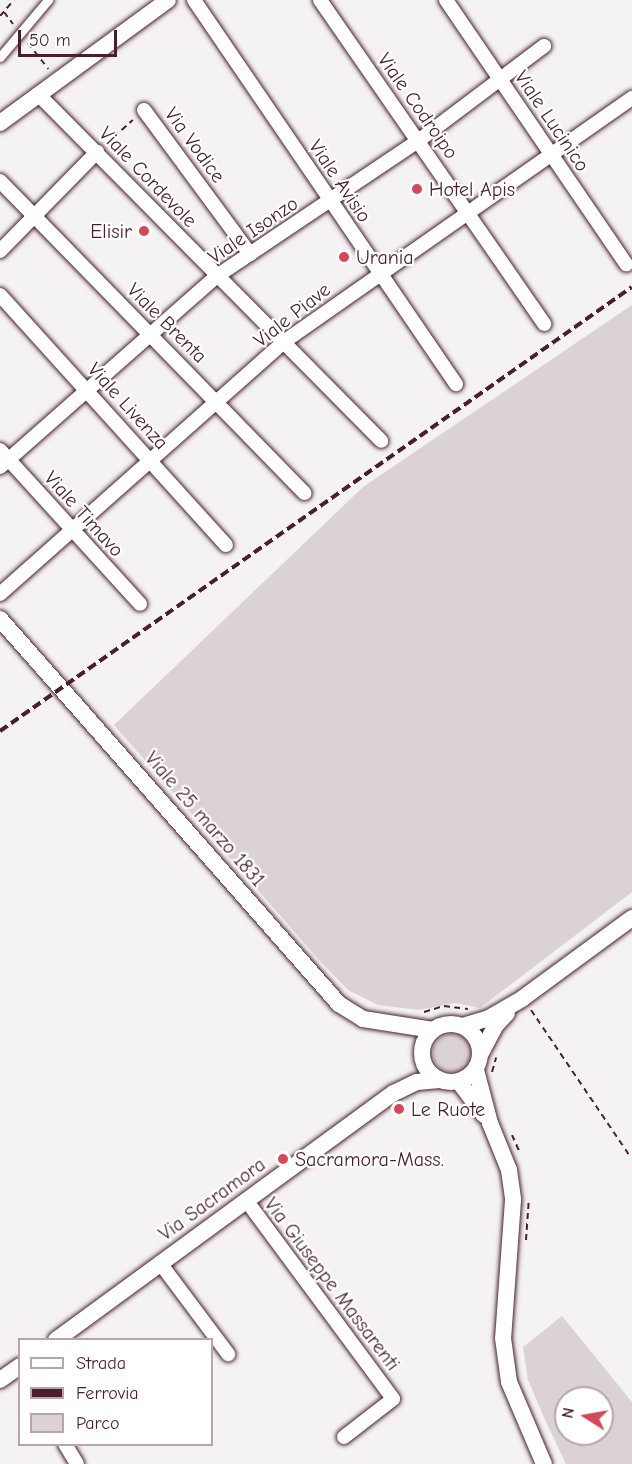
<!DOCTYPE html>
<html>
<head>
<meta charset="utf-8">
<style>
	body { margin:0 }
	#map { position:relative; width:632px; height:1464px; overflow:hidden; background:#f4f2f2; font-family:"Comic Neue",sans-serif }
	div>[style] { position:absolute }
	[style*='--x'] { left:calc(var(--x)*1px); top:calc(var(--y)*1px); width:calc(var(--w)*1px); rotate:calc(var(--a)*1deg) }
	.green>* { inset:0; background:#dbd2d5 }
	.round { border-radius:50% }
	.path>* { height:2px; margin-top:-1px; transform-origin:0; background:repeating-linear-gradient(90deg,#4a1f2b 0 6px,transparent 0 10.5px) }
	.roads { filter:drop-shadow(0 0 2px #4a1f2b) drop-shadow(0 0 2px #4a1f2b) }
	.pedestrian>* { height:9px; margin:-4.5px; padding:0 4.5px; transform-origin:4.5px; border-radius:4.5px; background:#fff }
	.minor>* { height:14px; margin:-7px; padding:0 7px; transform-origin:7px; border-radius:7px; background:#fff }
	.tertiary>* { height:16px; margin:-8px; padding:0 8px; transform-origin:8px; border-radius:8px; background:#fff }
	.tertiary>.ring { margin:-8px; padding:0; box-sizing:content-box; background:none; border:16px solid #fff; border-radius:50% }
	.rail>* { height:4px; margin-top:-2px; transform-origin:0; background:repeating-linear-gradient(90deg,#4a1f2b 0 9px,transparent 0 13.5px) }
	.dots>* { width:16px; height:16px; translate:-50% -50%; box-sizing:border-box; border:3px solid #fff; border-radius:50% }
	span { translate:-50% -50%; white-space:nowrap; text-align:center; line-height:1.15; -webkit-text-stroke:4.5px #fff; paint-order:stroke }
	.street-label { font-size:20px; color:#4a1f2b }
	.poi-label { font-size:20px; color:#4a1f2b }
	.left { translate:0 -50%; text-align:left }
	.right { translate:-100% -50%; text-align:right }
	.legend { position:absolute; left:18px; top:1338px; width:195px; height:108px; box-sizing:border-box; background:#fff; border:2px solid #b7a5aa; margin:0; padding:8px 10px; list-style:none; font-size:18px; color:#4a1f2b }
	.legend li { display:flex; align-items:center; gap:12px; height:30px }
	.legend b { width:30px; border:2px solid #b7a5aa }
	.north { position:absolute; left:554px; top:1386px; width:60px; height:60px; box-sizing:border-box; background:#fff; border:2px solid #b7a5aa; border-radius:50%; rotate:281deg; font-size:16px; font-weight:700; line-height:24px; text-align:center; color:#4a1f2b }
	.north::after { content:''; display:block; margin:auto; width:21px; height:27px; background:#d1495b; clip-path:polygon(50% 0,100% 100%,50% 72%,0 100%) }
	.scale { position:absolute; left:18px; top:30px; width:99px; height:27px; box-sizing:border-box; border:3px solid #4a1f2b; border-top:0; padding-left:8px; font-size:18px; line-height:21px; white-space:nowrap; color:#4a1f2b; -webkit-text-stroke:4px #fff; paint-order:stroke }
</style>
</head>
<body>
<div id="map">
	<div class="green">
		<div style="clip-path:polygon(632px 305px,632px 892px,480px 1008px,455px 1003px,419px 1010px,378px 1005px,348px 990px,319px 960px,114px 725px,363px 487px)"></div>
		<div class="round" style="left:433px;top:1034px;width:38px;height:38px"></div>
		<div style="clip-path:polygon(evenodd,562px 1316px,632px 1402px,632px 1464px,566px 1464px,545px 1420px,528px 1380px,523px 1347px,562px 1316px,566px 1398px,602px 1398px,602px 1434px,566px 1434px,566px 1398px)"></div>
	</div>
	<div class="path">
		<div style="--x:4;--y:12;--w:15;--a:53"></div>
		<div style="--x:0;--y:16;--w:21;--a:-49"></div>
		<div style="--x:28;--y:43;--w:33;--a:52"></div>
		<div style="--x:106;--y:144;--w:36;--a:-42"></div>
		<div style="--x:531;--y:1010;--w:176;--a:55.9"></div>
		<div style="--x:424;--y:1012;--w:21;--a:-17"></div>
		<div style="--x:444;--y:1006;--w:24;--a:7"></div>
		<div style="--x:492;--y:1072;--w:15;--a:-74"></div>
		<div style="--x:512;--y:1135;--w:17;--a:66"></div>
		<div style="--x:526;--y:1240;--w:39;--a:-86"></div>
	</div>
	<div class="roads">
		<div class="pedestrian">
			<div style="--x:0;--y:57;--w:75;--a:-49.9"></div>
		</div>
		<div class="minor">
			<div style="--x:194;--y:0;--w:465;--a:55.7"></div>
			<div style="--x:320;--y:0;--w:394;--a:55.3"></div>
			<div style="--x:446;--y:0;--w:320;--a:55.7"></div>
			<div style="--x:38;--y:94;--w:488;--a:45.3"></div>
			<div style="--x:144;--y:110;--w:179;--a:53.6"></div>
			<div style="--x:0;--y:181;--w:436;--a:45.7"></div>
			<div style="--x:0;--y:251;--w:139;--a:-45.6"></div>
			<div style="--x:0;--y:295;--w:337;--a:47.9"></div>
			<div style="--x:0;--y:450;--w:208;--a:47.7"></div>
			<div style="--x:0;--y:467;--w:289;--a:-41.4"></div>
			<div style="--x:217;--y:276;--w:242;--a:-33.9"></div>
			<div style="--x:418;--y:141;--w:158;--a:-37"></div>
			<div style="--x:0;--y:594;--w:381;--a:-41.6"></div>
			<div style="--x:285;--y:341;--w:424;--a:-35"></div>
			<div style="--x:246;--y:1200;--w:247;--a:53.5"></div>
			<div style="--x:393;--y:1399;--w:62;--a:142.2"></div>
			<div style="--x:160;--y:1263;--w:114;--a:53.2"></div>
			<div style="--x:65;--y:1444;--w:23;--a:59"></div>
		</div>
		<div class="tertiary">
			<div style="--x:0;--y:123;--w:208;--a:-36.2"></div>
			<div style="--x:0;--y:619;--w:513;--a:48.64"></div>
			<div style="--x:339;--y:1004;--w:28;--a:32"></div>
			<div style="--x:363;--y:1019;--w:71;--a:8.9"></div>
			<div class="ring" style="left:422px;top:1024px;width:42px;height:42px"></div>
			<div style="--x:463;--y:1026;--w:27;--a:-17"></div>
			<div style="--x:489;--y:1018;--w:39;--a:-30"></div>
			<div style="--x:523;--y:998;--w:135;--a:-36.3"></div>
			<div style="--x:481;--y:1053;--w:32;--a:-62"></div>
			<div style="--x:496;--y:1025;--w:16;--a:-47"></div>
			<div style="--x:476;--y:1070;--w:55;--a:75.2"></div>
			<div style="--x:490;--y:1123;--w:51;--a:68"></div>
			<div style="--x:509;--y:1170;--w:30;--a:82"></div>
			<div style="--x:513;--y:1200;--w:138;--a:94.1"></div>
			<div style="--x:503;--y:1338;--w:44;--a:82.2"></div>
			<div style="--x:509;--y:1382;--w:89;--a:66.9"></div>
			<div style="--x:459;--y:1082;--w:41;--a:52.9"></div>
			<div style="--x:56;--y:1340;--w:419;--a:-36.2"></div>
			<div style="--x:394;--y:1093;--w:25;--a:-26"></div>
			<div style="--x:417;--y:1082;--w:22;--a:-5"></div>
			<div style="--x:0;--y:1380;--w:24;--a:-35"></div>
		</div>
	</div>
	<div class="rail">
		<div style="--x:0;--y:731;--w:772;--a:-35.09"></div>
	</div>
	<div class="dots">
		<div style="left:417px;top:189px;background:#d1495b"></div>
		<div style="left:144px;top:231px;background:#d1495b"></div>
		<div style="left:344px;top:257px;background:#d1495b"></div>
		<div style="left:399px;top:1109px;background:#d1495b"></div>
		<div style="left:283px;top:1159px;background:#d1495b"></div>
	</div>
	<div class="street-label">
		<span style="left:418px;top:106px;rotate:55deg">Viale Codroipo</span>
		<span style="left:552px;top:121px;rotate:56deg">Viale Lucinico</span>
		<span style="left:195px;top:145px;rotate:54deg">Via Vodice</span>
		<span style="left:148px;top:177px;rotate:46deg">Viale Cordevole</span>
		<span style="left:340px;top:181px;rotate:56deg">Viale Avisio</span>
		<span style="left:253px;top:230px;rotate:-34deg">Viale Isonzo</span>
		<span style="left:292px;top:315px;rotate:-38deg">Viale Piave</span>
		<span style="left:167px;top:323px;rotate:45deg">Viale Brenta</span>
		<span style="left:128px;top:406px;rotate:48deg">Viale Livenza</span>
		<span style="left:84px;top:514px;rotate:48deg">Viale Timavo</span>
		<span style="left:205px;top:819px;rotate:49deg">Viale 25 marzo 1831</span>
		<span style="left:212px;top:1199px;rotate:-36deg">Via Sacramora</span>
		<span style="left:332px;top:1284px;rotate:53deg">Via Giuseppe Massarenti</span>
	</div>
	<div class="poi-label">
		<span class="left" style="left:429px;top:189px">Hotel Apis</span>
		<span class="right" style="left:132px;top:231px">Elisir</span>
		<span class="left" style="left:356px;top:257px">Urania</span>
		<span class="left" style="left:411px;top:1109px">Le Ruote</span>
		<span class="left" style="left:295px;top:1159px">Sacramora-Mass.</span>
	</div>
	<ul class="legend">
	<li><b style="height:8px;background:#fff"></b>Strada</li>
	<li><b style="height:8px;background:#4a1f2b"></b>Ferrovia</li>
	<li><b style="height:16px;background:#dbd2d5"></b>Parco</li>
	</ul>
	<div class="north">N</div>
	<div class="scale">50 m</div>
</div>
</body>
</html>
